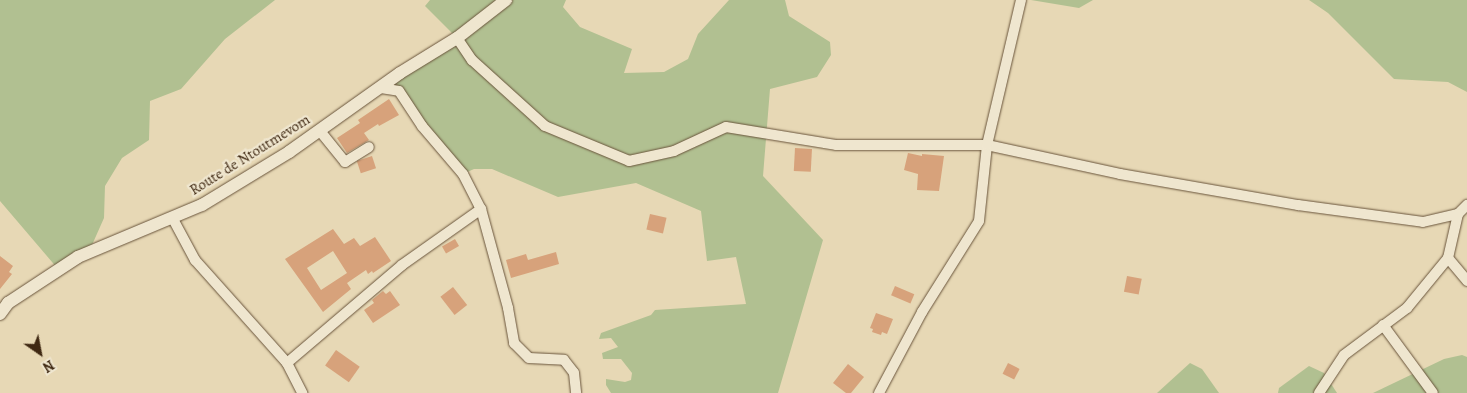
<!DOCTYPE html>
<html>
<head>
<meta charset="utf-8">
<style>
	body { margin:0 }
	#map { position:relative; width:1467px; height:393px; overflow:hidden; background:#e7d8b5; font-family:Alegreya,serif }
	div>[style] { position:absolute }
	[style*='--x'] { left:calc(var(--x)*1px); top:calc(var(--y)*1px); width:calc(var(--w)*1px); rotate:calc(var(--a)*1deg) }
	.green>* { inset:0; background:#b1c091 }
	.building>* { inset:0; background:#d7a27b; transform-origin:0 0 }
	.roads { filter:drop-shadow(0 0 1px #69543b) drop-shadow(0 0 1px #69543b) }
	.minor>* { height:10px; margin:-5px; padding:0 5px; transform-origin:5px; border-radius:5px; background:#efe6cf }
	.tertiary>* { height:12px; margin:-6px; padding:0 6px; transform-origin:6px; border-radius:6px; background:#efe6cf }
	span { translate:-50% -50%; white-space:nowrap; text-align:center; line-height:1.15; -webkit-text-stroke:4.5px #efe6cf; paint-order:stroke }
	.street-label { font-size:15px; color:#3f2812 }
	.north { position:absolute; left:15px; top:328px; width:50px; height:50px; -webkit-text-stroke:4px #efe6cf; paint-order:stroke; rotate:147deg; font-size:14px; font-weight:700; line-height:20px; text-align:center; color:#3f2812 }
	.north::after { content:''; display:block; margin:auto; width:18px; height:22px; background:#3f2812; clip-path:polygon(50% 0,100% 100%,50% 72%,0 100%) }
</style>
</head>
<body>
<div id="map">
	<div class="green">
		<div style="clip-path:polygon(0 0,275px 0,225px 39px,181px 89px,150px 101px,149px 140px,122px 158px,105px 186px,104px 218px,92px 245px,58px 269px,0 201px)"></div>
		<div style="clip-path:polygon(430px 0,566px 0,563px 7px,580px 27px,632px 49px,624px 73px,664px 72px,688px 59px,698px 34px,729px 0,785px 0,789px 16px,830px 42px,831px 55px,817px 77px,770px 89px,763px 176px,823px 240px,778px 393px,611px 393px,606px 385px,606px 379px,625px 382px,631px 380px,632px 373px,621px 359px,603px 359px,602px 353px,618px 347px,611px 338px,599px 339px,601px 333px,651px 315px,655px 310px,746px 304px,736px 257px,707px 261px,701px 211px,636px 183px,558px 197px,492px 169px,474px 169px,463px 174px,399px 91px,381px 88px,456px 37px,425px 6px)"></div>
		<div style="clip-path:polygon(1031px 0,1093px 0,1079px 8px)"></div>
		<div style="clip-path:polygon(1309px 0,1467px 0,1467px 92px,1448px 82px,1394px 79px,1328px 13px)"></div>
		<div style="clip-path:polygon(1462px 355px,1467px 357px,1467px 393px,1373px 393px,1444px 359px)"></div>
		<div style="clip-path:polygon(1190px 363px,1202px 369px,1219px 393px,1157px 393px)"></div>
		<div style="clip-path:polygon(1309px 366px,1324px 373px,1337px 393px,1278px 393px,1279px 388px)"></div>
	</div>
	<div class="building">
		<div style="clip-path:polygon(389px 99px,399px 115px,379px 126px,378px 124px,364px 133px,369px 140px,347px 153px,337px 138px,360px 123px,358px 120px)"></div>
		<div style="left:795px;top:148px;width:17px;height:23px;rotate:3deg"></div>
		<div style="clip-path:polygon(908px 153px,922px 156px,922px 154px,944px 156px,939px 191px,917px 190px,918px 174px,904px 170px)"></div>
		<div style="left:372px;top:156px;width:13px;height:16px;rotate:72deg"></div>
		<div style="left:650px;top:214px;width:17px;height:16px;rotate:13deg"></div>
		<div style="clip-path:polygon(evenodd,333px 229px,344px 244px,354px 238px,360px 246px,375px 237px,391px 261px,373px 273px,372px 271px,368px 274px,366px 270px,347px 283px,351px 289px,323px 312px,285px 259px,333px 229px,333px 251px,347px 273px,321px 290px,307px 268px,333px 251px)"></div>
		<div style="left:455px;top:239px;width:8px;height:15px;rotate:60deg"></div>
		<div style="clip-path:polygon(556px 252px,559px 264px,511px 278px,506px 260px,526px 254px,528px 260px)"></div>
		<div style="clip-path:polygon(0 256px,13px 266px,9px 272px,12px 274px,0 289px)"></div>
		<div style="left:1127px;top:276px;width:15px;height:16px;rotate:11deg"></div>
		<div style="left:895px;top:286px;width:21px;height:10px;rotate:23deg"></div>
		<div style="left:453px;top:287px;width:23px;height:16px;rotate:52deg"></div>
		<div style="clip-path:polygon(383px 291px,386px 294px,390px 291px,400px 305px,373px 323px,364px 310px,374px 303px,372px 300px)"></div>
		<div style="clip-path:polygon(876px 313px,893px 319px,887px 334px,882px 332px,881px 335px,872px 332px,873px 329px,870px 328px)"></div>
		<div style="left:336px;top:350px;width:29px;height:19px;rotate:35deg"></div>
		<div style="left:1008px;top:363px;width:13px;height:12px;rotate:27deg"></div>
		<div style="clip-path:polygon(848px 364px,864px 377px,851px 393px,846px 393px,833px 383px)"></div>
	</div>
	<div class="roads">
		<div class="minor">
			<div style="--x:457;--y:38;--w:27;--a:56"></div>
			<div style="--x:472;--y:60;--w:98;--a:42.1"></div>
			<div style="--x:545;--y:126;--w:91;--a:22.6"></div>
			<div style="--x:629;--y:161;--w:46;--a:-12.5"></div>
			<div style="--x:674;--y:151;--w:57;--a:-24.8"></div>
			<div style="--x:726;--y:127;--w:111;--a:9.3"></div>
			<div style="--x:836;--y:145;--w:151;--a:0"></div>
			<div style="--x:987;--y:145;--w:136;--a:12.3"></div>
			<div style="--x:1120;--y:174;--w:181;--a:9.9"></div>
			<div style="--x:1298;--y:205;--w:126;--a:7.7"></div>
			<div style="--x:1423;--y:222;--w:36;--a:-13"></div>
			<div style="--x:1458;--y:214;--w:13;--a:-45"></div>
			<div style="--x:381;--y:88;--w:18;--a:9"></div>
			<div style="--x:399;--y:91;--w:42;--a:56.7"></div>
			<div style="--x:422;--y:126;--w:63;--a:49.5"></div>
			<div style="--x:463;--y:174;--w:39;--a:63"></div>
			<div style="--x:481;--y:209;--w:103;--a:74.7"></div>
			<div style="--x:508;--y:308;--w:36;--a:80"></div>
			<div style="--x:514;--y:343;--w:21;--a:45"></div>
			<div style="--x:529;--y:358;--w:35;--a:3"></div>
			<div style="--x:564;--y:360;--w:16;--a:52"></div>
			<div style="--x:574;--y:373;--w:20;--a:84"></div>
			<div style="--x:320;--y:131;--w:40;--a:51"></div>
			<div style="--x:345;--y:162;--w:28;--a:-32"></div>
			<div style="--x:173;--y:219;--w:47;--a:61.8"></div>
			<div style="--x:195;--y:260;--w:138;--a:48.2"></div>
			<div style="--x:287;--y:363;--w:34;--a:63"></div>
			<div style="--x:1448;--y:258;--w:30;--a:50"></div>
			<div style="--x:1383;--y:325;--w:84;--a:53.7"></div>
			<div style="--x:287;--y:363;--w:151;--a:-40.4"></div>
			<div style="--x:402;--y:265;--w:97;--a:-35.3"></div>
			<div style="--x:879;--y:393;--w:92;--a:-62"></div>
			<div style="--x:922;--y:312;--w:107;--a:-57.9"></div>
			<div style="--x:979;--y:221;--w:76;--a:-84"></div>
			<div style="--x:987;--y:145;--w:149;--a:-76.8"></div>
			<div style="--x:1319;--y:393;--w:45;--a:-56.7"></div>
			<div style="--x:1344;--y:355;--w:79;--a:-36.7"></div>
			<div style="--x:1407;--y:308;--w:65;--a:-50.6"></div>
			<div style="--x:1448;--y:258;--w:45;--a:-77.2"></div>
		</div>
		<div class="tertiary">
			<div style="--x:0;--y:314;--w:14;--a:-54"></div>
			<div style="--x:8;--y:303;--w:84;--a:-33.3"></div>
			<div style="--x:78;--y:257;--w:134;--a:-22.8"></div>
			<div style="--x:202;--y:205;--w:102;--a:-31.3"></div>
			<div style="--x:289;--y:152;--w:136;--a:-35.4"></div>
			<div style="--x:400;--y:73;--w:67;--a:-31.6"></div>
			<div style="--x:457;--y:38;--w:62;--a:-37.8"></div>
		</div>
	</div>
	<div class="street-label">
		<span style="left:250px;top:155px;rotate:-32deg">Route de Ntoutmevom</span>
	</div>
	<div class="north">N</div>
</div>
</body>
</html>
